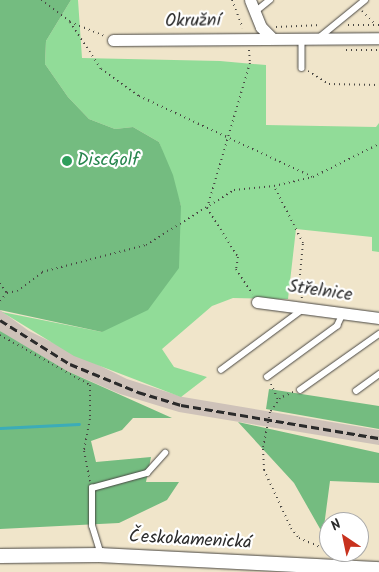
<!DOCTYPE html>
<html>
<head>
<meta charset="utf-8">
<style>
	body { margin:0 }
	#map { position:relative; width:379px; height:572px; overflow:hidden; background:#f0e5ca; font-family:Kalam,sans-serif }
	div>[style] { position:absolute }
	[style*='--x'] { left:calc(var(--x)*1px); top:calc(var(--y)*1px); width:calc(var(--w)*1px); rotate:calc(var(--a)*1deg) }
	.industrial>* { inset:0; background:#cec2b9 }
	.green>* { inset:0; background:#91dc98 }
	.forest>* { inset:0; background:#74bc80 }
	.stream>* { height:3px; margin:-1.5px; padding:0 1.5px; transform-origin:1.5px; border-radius:1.5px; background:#3cacb8 }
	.path>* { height:2px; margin-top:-1px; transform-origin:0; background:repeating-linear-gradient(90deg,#494743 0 1px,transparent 0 5px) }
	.roads { filter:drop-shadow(0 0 1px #494743) drop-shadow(0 0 1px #494743) }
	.service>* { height:5.5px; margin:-2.75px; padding:0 2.75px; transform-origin:2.75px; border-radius:2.75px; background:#fff }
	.minor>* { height:11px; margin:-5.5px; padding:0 5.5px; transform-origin:5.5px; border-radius:5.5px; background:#fff }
	.tertiary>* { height:14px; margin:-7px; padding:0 7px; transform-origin:7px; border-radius:7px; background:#fff }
	.rail>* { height:3px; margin-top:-1.5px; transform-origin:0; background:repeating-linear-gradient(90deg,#2b2b2b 0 8px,transparent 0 12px) }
	.dots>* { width:14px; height:14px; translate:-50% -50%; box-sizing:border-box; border:2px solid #fff; border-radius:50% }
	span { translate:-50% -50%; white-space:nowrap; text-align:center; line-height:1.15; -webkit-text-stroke:4.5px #fff; paint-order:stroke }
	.street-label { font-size:18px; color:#2b2b2b }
	.leisure-label { font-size:18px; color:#27864d }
	.left { translate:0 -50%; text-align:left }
	.north { position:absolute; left:319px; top:512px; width:50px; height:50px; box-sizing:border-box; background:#fff; border:1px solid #aaa; border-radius:50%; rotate:326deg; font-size:14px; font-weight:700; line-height:20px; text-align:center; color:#2b2b2b }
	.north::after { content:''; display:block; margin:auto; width:18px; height:22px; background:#c8321e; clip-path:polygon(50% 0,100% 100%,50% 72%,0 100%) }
</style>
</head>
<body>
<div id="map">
	<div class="industrial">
		<div style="clip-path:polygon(0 310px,29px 331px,127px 379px,183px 397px,379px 430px,379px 445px,179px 412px,120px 394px,67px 371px,20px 345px,0 331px)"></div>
	</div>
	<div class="green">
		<div style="clip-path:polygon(71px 0,78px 0,82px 58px,220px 61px,266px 65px,266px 125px,376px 127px,379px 123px,379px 252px,372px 251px,372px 237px,296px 229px,288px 299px,233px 298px,212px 306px,162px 349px,174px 367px,207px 377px,181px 397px,74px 356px,2px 312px,102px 332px,181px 206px,159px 142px,133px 127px,115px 129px,89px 119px,68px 97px,45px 64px,46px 41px)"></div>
	</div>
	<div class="forest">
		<div style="clip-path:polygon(0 0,71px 0,46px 41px,45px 64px,68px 97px,89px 119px,115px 129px,133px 127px,159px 142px,173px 175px,181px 206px,179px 268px,148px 310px,102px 332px,0 310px)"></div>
		<div style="clip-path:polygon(0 331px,67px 371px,172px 418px,133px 418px,122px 430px,91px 441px,96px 462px,151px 457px,146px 482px,179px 482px,167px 500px,119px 523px,0 529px)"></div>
		<div style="clip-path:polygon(269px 389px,379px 406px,379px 429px,266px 409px)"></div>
		<div style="clip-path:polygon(238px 422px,379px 453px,379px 483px,330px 481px,323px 534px,294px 483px)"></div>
	</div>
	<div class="stream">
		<div style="--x:0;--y:428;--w:79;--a:-2.9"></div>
	</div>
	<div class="path">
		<div style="--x:41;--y:0;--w:36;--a:37"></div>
		<div style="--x:70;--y:22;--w:37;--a:22"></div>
		<div style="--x:232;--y:0;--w:30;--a:69"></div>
		<div style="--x:362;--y:11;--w:20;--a:45"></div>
		<div style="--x:70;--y:22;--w:56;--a:56.6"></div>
		<div style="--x:101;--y:69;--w:47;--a:35.4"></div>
		<div style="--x:139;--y:96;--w:192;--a:25"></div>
		<div style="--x:348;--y:25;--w:31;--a:0"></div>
		<div style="--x:276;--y:27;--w:45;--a:-2.5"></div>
		<div style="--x:249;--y:50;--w:13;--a:86"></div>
		<div style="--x:250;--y:63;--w:151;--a:106.5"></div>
		<div style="--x:207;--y:208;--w:58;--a:57.7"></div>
		<div style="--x:238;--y:257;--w:12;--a:99"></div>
		<div style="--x:236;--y:269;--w:30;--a:57"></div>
		<div style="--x:346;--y:50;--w:33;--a:0"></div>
		<div style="--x:308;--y:71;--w:25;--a:32"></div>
		<div style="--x:329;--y:84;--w:50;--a:1.1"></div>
		<div style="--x:0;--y:283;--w:12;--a:55"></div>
		<div style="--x:7;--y:293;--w:10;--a:-11"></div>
		<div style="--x:17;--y:291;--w:31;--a:-37"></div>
		<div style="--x:42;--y:272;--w:107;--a:-14.6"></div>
		<div style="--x:146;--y:245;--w:104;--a:-32"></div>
		<div style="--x:234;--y:190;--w:40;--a:-5.7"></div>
		<div style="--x:302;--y:298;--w:13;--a:-103"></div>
		<div style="--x:299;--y:285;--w:42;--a:-84.6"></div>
		<div style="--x:303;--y:243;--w:64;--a:-117"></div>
		<div style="--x:274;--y:186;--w:40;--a:-13"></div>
		<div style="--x:313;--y:177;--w:74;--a:-26.6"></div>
		<div style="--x:0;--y:301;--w:11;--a:-49"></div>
		<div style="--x:0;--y:335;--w:103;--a:29.1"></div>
		<div style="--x:90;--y:385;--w:34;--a:90"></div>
		<div style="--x:90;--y:419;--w:33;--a:101"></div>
		<div style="--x:84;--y:451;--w:31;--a:79"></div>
		<div style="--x:271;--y:384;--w:17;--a:66"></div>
		<div style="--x:293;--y:392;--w:14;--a:155"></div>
		<div style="--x:280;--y:398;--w:17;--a:126"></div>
		<div style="--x:270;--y:412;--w:38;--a:101"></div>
		<div style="--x:263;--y:449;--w:21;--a:87"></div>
		<div style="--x:264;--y:470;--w:64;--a:65"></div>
		<div style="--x:291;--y:528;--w:13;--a:51"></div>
		<div style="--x:299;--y:538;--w:30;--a:23"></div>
		<div style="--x:327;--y:550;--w:4;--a:63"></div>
	</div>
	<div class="roads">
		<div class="service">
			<div style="--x:255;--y:12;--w:19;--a:-39"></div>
			<div style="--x:320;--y:37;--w:58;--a:-39.4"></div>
			<div style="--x:302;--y:38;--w:30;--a:90"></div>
			<div style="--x:221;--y:370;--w:102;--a:-36.6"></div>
			<div style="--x:267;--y:377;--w:87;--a:-36.1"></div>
			<div style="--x:337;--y:326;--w:14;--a:-65"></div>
			<div style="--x:300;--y:390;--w:97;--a:-35.3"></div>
			<div style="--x:356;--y:391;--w:29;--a:-36"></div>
			<div style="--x:101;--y:555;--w:30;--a:-107"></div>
			<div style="--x:92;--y:526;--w:38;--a:-90"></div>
			<div style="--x:92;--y:488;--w:57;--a:-15.3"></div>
			<div style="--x:147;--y:473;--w:27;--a:-48"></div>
		</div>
		<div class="minor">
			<div style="--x:250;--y:0;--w:29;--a:68"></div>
			<div style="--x:261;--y:27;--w:16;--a:45"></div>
			<div style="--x:113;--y:40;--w:266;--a:-0.4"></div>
			<div style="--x:257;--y:302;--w:123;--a:7.5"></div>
		</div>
		<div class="tertiary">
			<div style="--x:0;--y:556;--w:101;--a:-0.6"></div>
			<div style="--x:101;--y:555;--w:278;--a:2.9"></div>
		</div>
	</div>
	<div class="rail">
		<div style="--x:0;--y:320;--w:83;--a:32.2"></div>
		<div style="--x:70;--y:364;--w:74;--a:22.4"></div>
		<div style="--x:138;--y:392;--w:45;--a:16.8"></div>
		<div style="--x:181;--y:405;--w:201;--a:9.5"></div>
	</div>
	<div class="dots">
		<div style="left:67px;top:161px;background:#2e9e5b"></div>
	</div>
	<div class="street-label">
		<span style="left:193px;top:22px;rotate:-1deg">Okružní</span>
		<span style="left:320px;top:292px;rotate:8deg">Střelnice</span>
		<span style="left:190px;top:541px;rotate:3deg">Českokamenická</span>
	</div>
	<div class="leisure-label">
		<span class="left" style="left:77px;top:161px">DiscGolf</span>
	</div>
	<div class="north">N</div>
</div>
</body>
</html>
